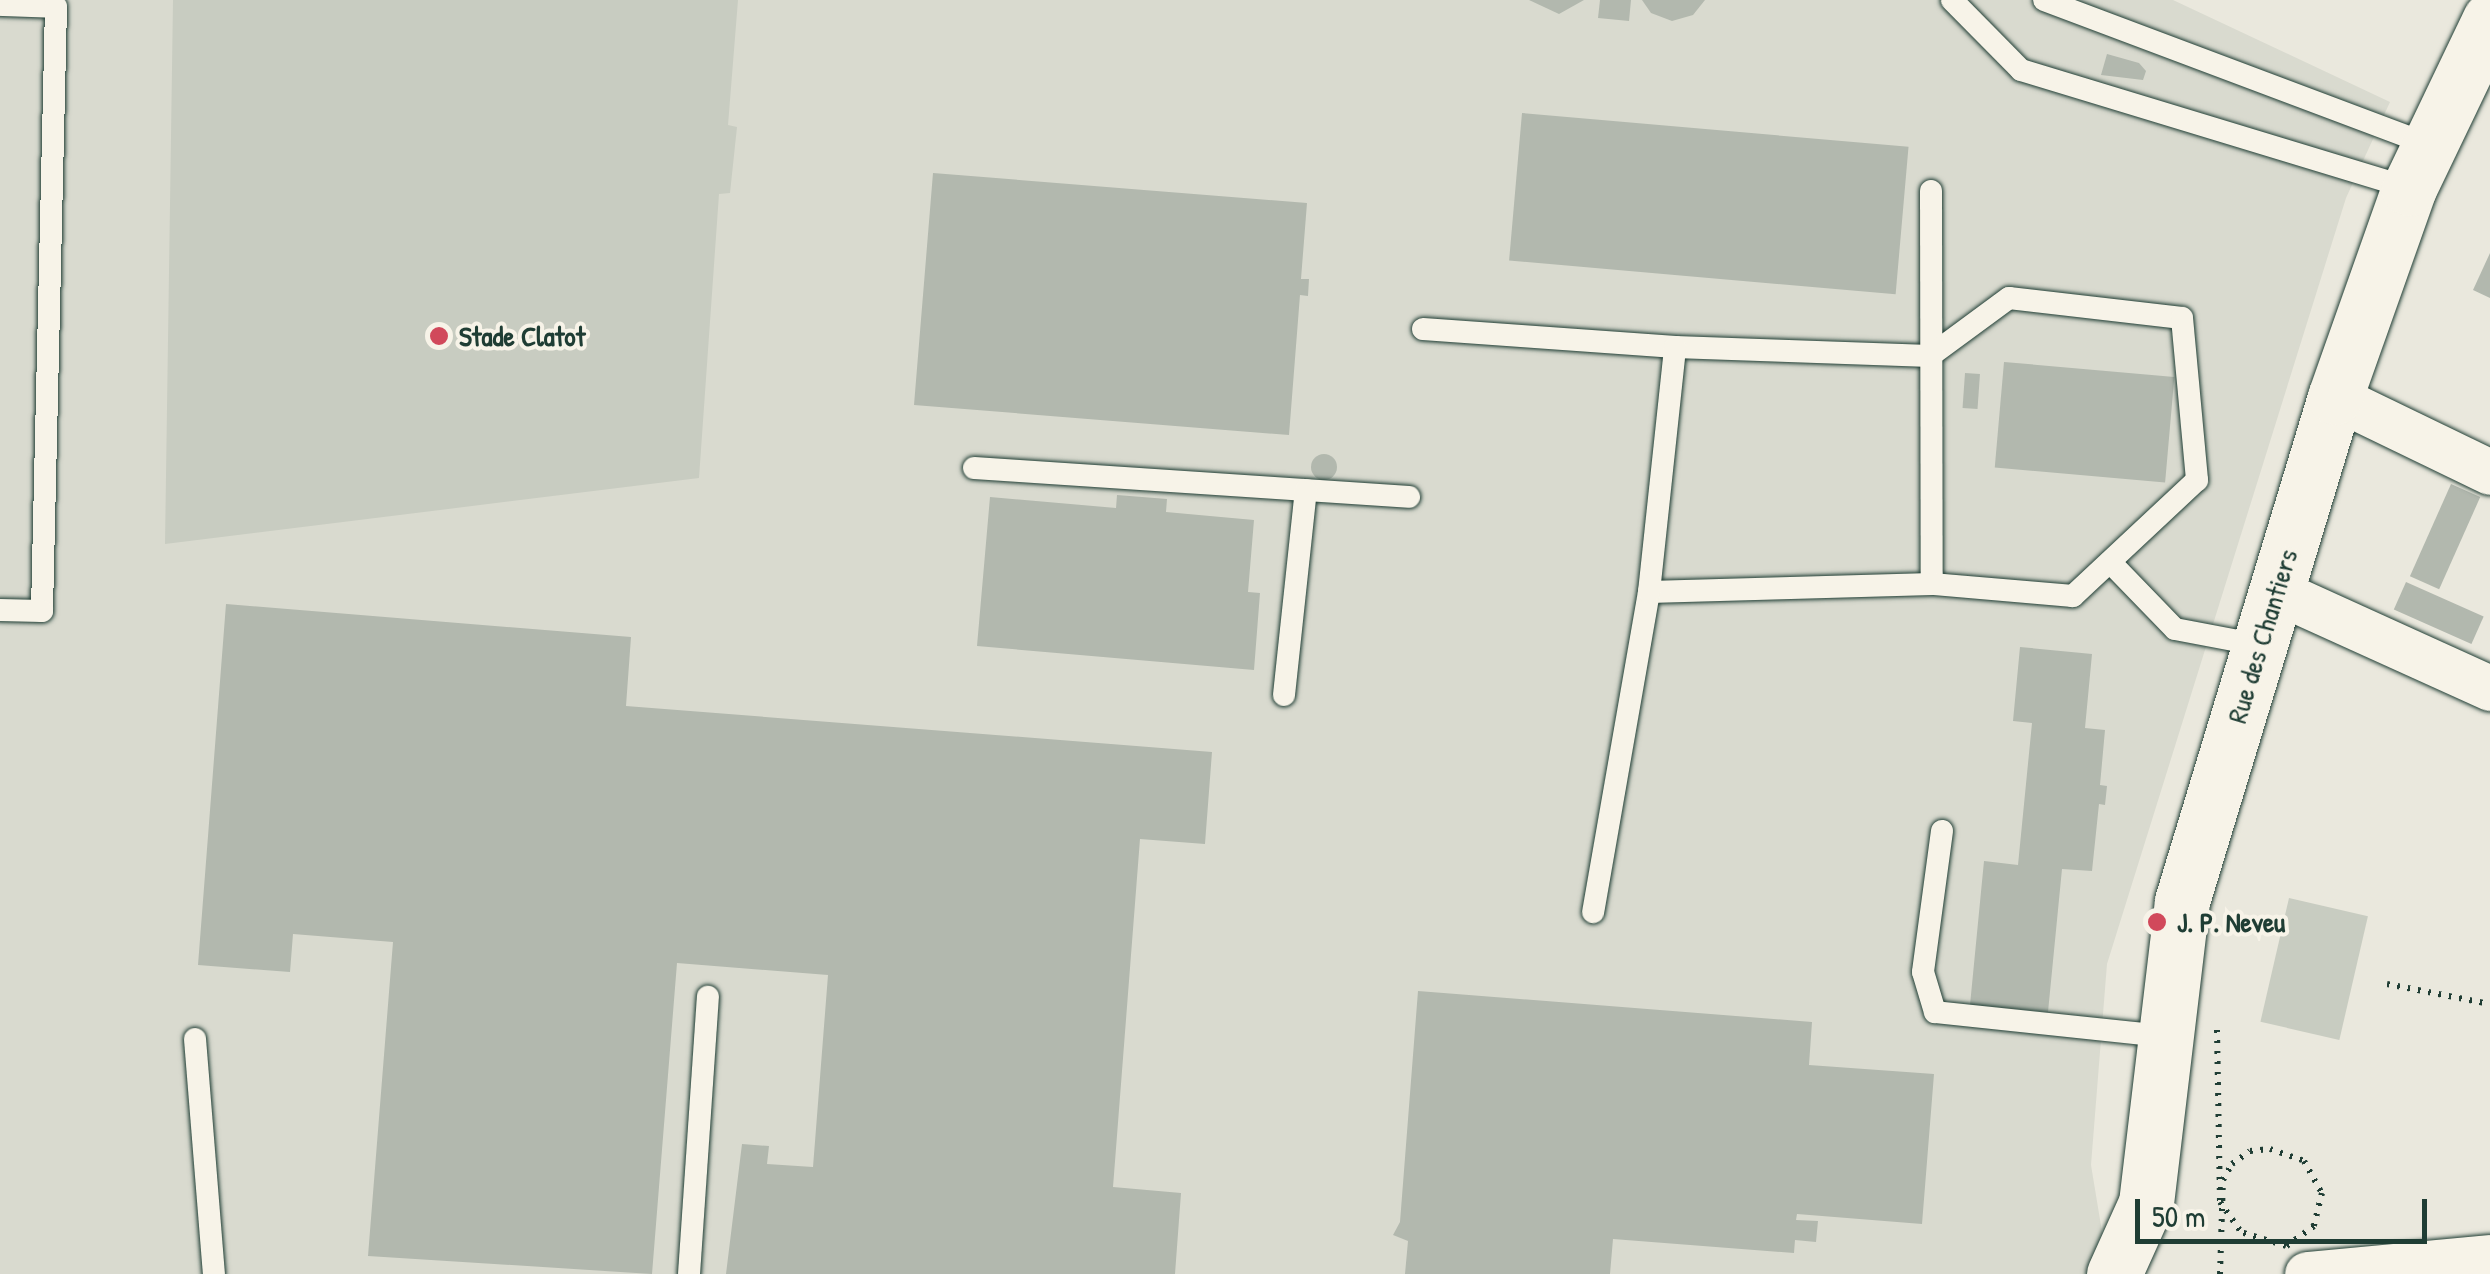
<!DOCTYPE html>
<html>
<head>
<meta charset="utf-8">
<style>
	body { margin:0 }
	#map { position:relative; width:2490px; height:1274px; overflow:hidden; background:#eae8dd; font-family:"Patrick Hand",sans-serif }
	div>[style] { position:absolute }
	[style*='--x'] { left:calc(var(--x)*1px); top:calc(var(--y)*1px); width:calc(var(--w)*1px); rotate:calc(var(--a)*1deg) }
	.built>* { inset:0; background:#d9dacf }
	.green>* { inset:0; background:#c8ccc1; transform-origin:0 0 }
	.building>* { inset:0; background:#b2b8ae; transform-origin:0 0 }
	.round { border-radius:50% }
	.path>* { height:6px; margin-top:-3px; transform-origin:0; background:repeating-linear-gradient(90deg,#1f3d34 0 2.5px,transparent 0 10.5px) }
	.roads { filter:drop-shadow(0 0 2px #1f3d34) drop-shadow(0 0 2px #1f3d34) }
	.service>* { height:22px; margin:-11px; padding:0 11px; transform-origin:11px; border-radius:11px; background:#f7f3e8 }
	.minor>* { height:45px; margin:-22.5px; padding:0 22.5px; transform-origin:22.5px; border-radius:22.5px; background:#f7f3e8 }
	.tertiary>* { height:55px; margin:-27.5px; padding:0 27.5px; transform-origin:27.5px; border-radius:27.5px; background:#f7f3e8 }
	.path-bridge>* { height:6px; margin-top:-3px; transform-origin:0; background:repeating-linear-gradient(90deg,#1f3d34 0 2.5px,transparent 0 10.5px) }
	.dots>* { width:28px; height:28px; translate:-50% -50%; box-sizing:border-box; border:5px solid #f7f3e8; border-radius:50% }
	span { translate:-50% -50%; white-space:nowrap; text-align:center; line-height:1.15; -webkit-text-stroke:8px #f7f3e8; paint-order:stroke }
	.poi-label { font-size:28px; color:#1f3d34; font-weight:700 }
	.left { translate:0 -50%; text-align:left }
	.street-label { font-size:28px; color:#1f3d34 }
	.scale { position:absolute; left:2135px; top:1199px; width:292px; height:45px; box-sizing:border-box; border:5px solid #1f3d34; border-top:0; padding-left:12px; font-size:30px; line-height:35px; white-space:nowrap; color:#1f3d34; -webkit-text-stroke:8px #f7f3e8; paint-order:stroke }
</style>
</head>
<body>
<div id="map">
	<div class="built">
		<div style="clip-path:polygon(0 0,2173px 0,2390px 102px,2346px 198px,2107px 964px,2091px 1165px,2109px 1274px,0 1274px)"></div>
	</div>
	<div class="green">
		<div style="clip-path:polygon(173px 0,738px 0,728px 125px,737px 127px,730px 193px,719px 194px,699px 478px,165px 544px)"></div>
		<div style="left:2289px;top:898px;width:81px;height:127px;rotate:13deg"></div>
	</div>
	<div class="building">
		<div style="clip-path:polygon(1529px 0,1584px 0,1559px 14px)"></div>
		<div style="clip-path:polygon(1600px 0,1631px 0,1629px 21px,1598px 18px)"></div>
		<div style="clip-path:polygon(1642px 0,1705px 0,1693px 15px,1672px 21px,1651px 13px)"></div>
		<div style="clip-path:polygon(2107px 54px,2139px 63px,2146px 71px,2143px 80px,2101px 75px)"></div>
		<div style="left:1522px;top:113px;width:388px;height:148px;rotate:5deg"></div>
		<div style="clip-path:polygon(933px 173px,1307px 203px,1301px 279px,1309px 279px,1308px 296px,1300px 295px,1289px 435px,914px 405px)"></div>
		<div style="clip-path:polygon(2490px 253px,2490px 298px,2473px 290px)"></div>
		<div style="left:2004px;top:362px;width:171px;height:106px;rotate:5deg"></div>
		<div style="left:1965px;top:373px;width:15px;height:35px;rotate:4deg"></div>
		<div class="round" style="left:1311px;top:454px;width:26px;height:26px"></div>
		<div style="left:2451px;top:484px;width:32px;height:101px;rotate:24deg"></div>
		<div style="clip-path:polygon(1117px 495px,1167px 499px,1166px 512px,1254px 520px,1248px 592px,1260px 593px,1254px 670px,977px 646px,990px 497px,1116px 508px)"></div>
		<div style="left:2406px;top:582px;width:85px;height:30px;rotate:24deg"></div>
		<div style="clip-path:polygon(226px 604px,631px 637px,626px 706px,1212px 752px,1205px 844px,1140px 839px,1113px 1187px,1181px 1193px,1175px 1274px,726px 1274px,742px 1144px,769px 1146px,767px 1164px,813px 1167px,828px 975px,677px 963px,652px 1274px,368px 1256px,393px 942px,293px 934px,290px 972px,198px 965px)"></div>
		<div style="clip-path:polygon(2020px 647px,2092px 654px,2085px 728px,2105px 730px,2100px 785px,2107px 786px,2105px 805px,2099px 804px,2092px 871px,2062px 869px,2048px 1012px,1970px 1005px,1984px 861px,2018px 865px,2032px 723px,2013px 721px)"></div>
		<div style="clip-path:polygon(1418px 991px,1812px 1022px,1809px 1065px,1934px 1074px,1922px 1224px,1797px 1214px,1796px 1220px,1818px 1221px,1816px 1242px,1795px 1240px,1794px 1253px,1613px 1239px,1610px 1274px,1405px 1274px,1408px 1241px,1393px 1235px,1400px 1222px)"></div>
	</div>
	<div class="path">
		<div style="--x:2387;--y:984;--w:105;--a:11"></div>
		<div style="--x:2217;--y:1030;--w:172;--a:89"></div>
		<div style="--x:2220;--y:1202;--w:37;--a:55"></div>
	</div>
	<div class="roads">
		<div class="service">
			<div style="--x:1952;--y:0;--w:98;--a:45.4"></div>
			<div style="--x:2021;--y:70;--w:406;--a:16.9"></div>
			<div style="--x:2044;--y:0;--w:410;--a:20.6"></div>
			<div style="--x:0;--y:5;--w:56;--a:2"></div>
			<div style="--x:56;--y:7;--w:604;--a:91.33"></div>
			<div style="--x:42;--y:611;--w:42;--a:-178.6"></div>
			<div style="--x:1931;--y:191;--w:393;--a:89.9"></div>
			<div style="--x:1423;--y:329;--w:253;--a:4.1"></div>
			<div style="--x:1675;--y:347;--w:255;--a:2"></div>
			<div style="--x:1930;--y:356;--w:98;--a:-36.3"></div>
			<div style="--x:2009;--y:298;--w:174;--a:6.6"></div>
			<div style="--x:2182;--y:318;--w:163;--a:84.7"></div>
			<div style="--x:2197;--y:480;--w:170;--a:136.9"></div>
			<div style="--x:2073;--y:596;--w:142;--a:-175.1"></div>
			<div style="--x:1932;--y:584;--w:283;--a:178.4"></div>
			<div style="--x:1649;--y:592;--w:325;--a:99.9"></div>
			<div style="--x:974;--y:468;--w:436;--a:3.8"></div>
			<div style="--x:2110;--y:562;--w:93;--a:45.9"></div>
			<div style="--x:2175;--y:629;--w:86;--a:10.7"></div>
			<div style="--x:1649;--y:592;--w:246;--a:-83.9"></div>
			<div style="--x:1284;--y:695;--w:206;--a:-83.9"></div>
			<div style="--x:1942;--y:831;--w:142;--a:97.7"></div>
			<div style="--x:1923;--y:972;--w:42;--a:73.3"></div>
			<div style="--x:1935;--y:1012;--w:230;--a:6"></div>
			<div style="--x:195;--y:1039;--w:236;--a:85.4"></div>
			<div style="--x:689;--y:1274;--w:278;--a:-86.1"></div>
		</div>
		<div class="minor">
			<div style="--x:2335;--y:397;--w:172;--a:25.8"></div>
			<div style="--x:2276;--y:591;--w:235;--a:24.4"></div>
			<div style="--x:2307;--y:1274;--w:184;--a:-5.3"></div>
		</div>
		<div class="tertiary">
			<div style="--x:2114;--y:1274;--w:78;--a:-65.7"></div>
			<div style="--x:2146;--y:1203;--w:304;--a:-83.2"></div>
			<div style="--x:2182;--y:901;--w:527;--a:-73.11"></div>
			<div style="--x:2335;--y:397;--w:222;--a:-70.5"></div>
			<div style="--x:2409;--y:188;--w:187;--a:-64.4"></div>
		</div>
	</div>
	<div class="path-bridge">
		<div style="--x:2220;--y:1274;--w:94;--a:-88.2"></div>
		<div style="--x:2223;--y:1180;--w:18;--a:-61"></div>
		<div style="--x:2232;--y:1164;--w:22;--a:-36"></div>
		<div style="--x:2250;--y:1151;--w:20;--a:-6"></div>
		<div style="--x:2270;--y:1149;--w:36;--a:19"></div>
		<div style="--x:2304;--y:1161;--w:37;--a:61"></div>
		<div style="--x:2322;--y:1193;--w:34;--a:104"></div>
		<div style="--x:2314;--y:1226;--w:34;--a:144"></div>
		<div style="--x:2286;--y:1246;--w:47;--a:-162.7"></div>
	</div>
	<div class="dots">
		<div style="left:439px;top:336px;background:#d1495b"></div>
		<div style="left:2157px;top:922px;background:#d1495b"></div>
	</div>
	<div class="poi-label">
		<span class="left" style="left:459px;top:336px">Stade Clatot</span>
		<span class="left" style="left:2177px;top:922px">J. P. Neveu</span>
	</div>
	<div class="street-label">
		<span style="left:2262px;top:636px;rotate:-73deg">Rue des Chantiers</span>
	</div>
	<div class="scale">50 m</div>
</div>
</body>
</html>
